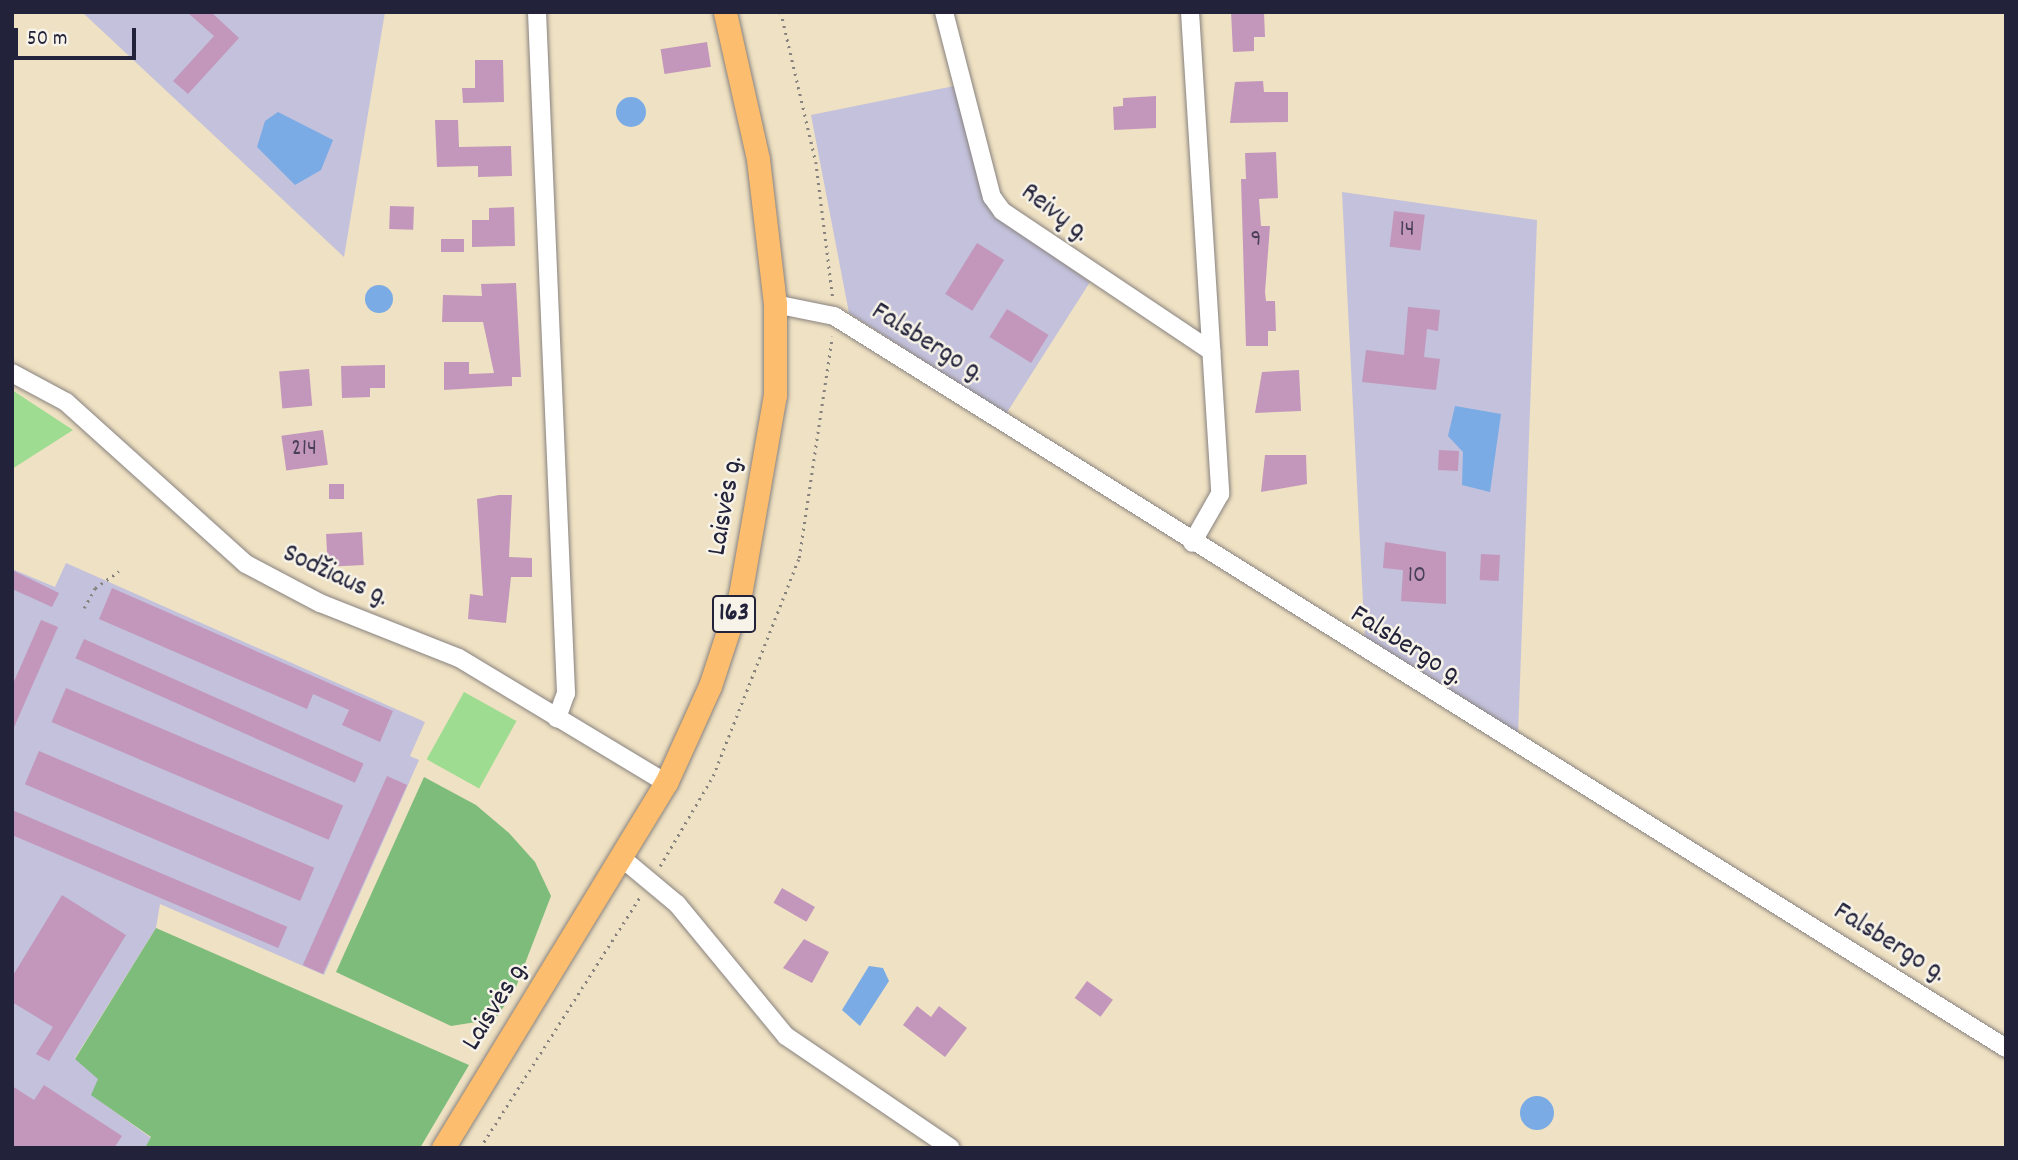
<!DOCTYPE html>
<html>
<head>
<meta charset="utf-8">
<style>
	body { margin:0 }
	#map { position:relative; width:2018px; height:1160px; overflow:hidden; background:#efe1c3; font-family:Dekko,sans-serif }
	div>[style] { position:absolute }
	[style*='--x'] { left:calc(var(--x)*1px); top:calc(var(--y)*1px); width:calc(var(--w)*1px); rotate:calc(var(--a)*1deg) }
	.industrial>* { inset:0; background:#c3c1dc }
	.green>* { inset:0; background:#9edc91; transform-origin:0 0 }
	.forest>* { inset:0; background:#7ebc7b }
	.water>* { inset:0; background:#7aabe5 }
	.round { border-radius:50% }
	.building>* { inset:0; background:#c297bb; transform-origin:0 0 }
	.path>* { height:2.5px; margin-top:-1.25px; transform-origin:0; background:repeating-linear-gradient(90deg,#88827f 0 2px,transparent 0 7px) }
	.roads { filter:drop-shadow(0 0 2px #88827f) drop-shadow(0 0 2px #88827f) }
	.minor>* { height:18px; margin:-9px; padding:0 9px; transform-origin:9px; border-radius:9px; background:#fff }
	.major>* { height:23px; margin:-11.5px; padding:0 11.5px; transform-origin:11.5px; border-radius:11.5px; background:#fcbd6e }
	span { translate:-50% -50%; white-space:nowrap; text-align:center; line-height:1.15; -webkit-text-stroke:5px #f7f3e8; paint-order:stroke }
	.number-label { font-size:24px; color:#4a3f5b }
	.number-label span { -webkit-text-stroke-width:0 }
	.shield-label span { padding:2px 5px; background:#f7f3e8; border:2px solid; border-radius:5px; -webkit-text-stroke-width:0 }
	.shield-label { font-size:26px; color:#22223b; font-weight:700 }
	.street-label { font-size:28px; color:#22223b }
	.frame { position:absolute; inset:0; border:14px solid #22223b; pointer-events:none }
	.scale { position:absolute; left:14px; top:28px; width:122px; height:32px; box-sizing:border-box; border:4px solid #22223b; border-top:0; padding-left:9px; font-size:21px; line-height:24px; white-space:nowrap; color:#22223b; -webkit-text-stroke:5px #f7f3e8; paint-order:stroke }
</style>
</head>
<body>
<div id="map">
	<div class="industrial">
		<div style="clip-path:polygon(82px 12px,385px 12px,344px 257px)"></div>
		<div style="clip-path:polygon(954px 86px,994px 214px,1090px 282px,1006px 414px,849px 313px,811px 115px)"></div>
		<div style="clip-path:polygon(1342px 192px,1537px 220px,1518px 735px,1365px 641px)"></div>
		<div style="clip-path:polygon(66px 563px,425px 722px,410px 756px,419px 760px,324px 975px,160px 904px,156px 928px,75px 1058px,99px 1079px,92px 1095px,151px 1138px,145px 1148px,12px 1148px,12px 569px,55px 587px)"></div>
	</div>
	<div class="green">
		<div style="clip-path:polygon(12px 390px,73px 430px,12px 469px)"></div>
		<div style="left:464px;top:692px;width:60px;height:77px;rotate:29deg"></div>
	</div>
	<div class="forest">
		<div style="clip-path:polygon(424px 777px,476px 805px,509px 833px,535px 862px,551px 896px,514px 992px,495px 1019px,451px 1026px,336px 972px)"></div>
		<div style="clip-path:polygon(156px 928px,469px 1065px,420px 1148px,145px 1148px,151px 1137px,91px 1095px,98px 1079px,75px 1059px)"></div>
	</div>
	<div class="water">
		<div class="round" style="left:616px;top:97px;width:30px;height:30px"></div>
		<div style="clip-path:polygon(278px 112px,333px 140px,321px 170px,295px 185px,257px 147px,265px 121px)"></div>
		<div class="round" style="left:365px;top:285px;width:28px;height:28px"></div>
		<div style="clip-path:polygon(1455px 406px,1501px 414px,1490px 492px,1462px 485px,1463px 452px,1448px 436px)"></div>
		<div style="clip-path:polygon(869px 966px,883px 968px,889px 981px,860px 1026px,842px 1010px)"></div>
		<div class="round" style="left:1520px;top:1096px;width:34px;height:34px"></div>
	</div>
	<div class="building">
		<div style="clip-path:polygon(187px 12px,211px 12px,239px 38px,188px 94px,173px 81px,214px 36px)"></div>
		<div style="clip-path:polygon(1231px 12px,1264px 12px,1265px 37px,1254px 37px,1254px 51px,1233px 52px)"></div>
		<div style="left:707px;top:42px;width:25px;height:47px;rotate:81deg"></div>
		<div style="clip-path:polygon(475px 60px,503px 60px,504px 102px,463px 103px,462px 88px,475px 88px)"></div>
		<div style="clip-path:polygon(1263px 81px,1264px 92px,1288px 92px,1288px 122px,1230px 123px,1235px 82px)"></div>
		<div style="clip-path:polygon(1156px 96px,1156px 128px,1114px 130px,1113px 107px,1123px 106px,1123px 98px)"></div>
		<div style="clip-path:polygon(435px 120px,458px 120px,459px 147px,511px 146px,512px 176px,478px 177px,478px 166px,437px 167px)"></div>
		<div style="clip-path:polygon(1276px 152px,1278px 198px,1259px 199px,1261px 226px,1270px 226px,1265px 292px,1266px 301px,1275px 301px,1276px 331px,1268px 331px,1268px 346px,1246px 346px,1241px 179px,1246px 179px,1245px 153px)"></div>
		<div style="left:390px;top:206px;width:24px;height:23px;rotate:2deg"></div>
		<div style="clip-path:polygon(514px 207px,515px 246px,472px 247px,472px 220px,489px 220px,489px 208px)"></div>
		<div style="left:1394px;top:211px;width:31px;height:36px;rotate:7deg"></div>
		<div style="left:441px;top:239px;width:23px;height:13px"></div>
		<div style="left:977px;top:243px;width:32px;height:60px;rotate:32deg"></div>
		<div style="clip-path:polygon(516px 283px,521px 377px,512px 377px,512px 386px,444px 390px,444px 362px,469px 362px,469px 374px,494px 373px,483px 322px,442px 322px,443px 295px,482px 296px,481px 284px)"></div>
		<div style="clip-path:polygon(1408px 307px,1440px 310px,1438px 331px,1427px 329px,1424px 357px,1440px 359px,1436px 390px,1362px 382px,1366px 350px,1404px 355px)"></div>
		<div style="left:1007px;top:309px;width:49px;height:33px;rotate:32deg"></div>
		<div style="clip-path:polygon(385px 365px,385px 388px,370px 388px,370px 397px,342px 398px,341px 366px)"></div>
		<div style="left:309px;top:369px;width:37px;height:30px;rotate:85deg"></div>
		<div style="clip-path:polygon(1299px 370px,1301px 411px,1255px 413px,1262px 372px)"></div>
		<div style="left:323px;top:430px;width:35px;height:42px;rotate:82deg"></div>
		<div style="left:1439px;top:450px;width:20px;height:20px;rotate:3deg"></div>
		<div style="clip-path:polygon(1265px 455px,1306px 455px,1307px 484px,1261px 492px)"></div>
		<div style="left:329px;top:484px;width:15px;height:15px"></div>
		<div style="clip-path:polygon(499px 495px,512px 495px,509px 557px,532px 558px,532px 577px,511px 577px,506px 623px,468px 619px,470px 594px,483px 596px,477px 499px)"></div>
		<div style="left:362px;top:532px;width:33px;height:36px;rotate:87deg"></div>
		<div style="clip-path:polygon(1385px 542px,1446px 552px,1446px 604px,1401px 601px,1403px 570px,1383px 568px)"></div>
		<div style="left:1481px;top:554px;width:19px;height:26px;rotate:3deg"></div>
		<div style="clip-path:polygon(12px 570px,59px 593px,52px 607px,12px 589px)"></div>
		<div style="clip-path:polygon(112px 588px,393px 711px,380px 742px,342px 725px,349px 710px,313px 694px,307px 709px,99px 619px)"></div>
		<div style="clip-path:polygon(41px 620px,58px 627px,12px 732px,12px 686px)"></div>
		<div style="left:84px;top:639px;width:306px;height:21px;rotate:24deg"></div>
		<div style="left:66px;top:688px;width:301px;height:37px;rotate:23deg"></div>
		<div style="left:39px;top:751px;width:299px;height:36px;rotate:23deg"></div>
		<div style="left:387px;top:776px;width:22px;height:207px;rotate:24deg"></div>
		<div style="left:12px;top:810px;width:299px;height:23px;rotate:23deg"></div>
		<div style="left:782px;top:888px;width:38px;height:17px;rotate:30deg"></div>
		<div style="clip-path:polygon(62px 895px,126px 935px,49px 1061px,36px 1054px,53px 1027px,12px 1002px,12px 977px)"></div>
		<div style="clip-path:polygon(804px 939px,829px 952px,812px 983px,783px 968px)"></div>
		<div style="left:1087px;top:981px;width:32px;height:21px;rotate:36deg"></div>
		<div style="clip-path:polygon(917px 1006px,931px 1017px,939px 1006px,967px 1028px,945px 1057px,903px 1025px)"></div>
		<div style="clip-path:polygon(44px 1085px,122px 1136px,114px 1148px,12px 1148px,12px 1086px,34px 1100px)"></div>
	</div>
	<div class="path">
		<div style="--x:781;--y:12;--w:154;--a:76.9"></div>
		<div style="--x:816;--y:162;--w:137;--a:82.9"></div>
		<div style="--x:84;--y:608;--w:23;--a:-61"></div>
		<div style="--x:95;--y:588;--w:29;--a:-35"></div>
		<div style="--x:660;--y:866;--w:104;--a:-59.5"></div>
		<div style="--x:713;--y:776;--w:234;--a:-68.5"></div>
		<div style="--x:799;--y:558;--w:224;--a:-81.5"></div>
		<div style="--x:480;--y:1148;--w:300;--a:-57.5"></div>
	</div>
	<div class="roads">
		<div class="minor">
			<div style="--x:537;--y:12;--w:682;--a:87.56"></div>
			<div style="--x:566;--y:693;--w:27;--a:110"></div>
			<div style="--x:944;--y:12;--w:191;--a:75.5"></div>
			<div style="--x:992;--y:197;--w:17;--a:54"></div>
			<div style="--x:1002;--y:211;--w:252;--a:33.8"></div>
			<div style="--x:1190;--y:12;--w:483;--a:86.4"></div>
			<div style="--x:1220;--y:494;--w:56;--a:119.7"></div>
			<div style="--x:775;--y:304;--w:60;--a:11.5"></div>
			<div style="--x:834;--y:316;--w:1382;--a:31.99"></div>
			<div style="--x:12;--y:373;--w:61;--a:28.2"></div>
			<div style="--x:66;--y:402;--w:242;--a:42"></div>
			<div style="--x:246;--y:564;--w:84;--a:27.8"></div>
			<div style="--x:320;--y:603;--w:149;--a:21.6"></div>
			<div style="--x:459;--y:658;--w:242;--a:31.1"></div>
			<div style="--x:623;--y:859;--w:70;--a:39.8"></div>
			<div style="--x:677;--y:904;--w:171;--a:50.5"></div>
			<div style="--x:786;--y:1036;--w:199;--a:34.2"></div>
		</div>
		<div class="major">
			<div style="--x:443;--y:1148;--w:428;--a:-58.6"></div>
			<div style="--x:666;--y:783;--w:107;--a:-65.6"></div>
			<div style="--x:710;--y:686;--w:96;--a:-71.8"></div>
			<div style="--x:740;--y:595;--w:203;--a:-80.1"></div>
			<div style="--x:775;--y:395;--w:91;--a:-90"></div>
			<div style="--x:775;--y:304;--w:146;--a:-96.7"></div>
			<div style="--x:758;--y:159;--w:151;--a:-102.7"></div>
		</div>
	</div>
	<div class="number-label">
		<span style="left:1407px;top:231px">14</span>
		<span style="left:1256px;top:241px">9</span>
		<span style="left:304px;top:450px">214</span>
		<span style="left:1417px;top:577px">10</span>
	</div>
	<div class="shield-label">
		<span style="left:734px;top:614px">163</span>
	</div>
	<div class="street-label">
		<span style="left:1054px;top:214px;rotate:38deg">Reivų g.</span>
		<span style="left:927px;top:344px;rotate:32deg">Falsbergo g.</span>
		<span style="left:727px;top:506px;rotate:-80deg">Laisvės g.</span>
		<span style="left:335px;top:577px;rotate:25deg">Sodžiaus g.</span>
		<span style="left:1406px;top:647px;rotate:32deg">Falsbergo g.</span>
		<span style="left:1889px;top:944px;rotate:32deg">Falsbergo g.</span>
		<span style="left:497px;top:1006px;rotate:-58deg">Laisvės g.</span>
	</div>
	<div class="frame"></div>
	<div class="scale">50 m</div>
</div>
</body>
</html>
